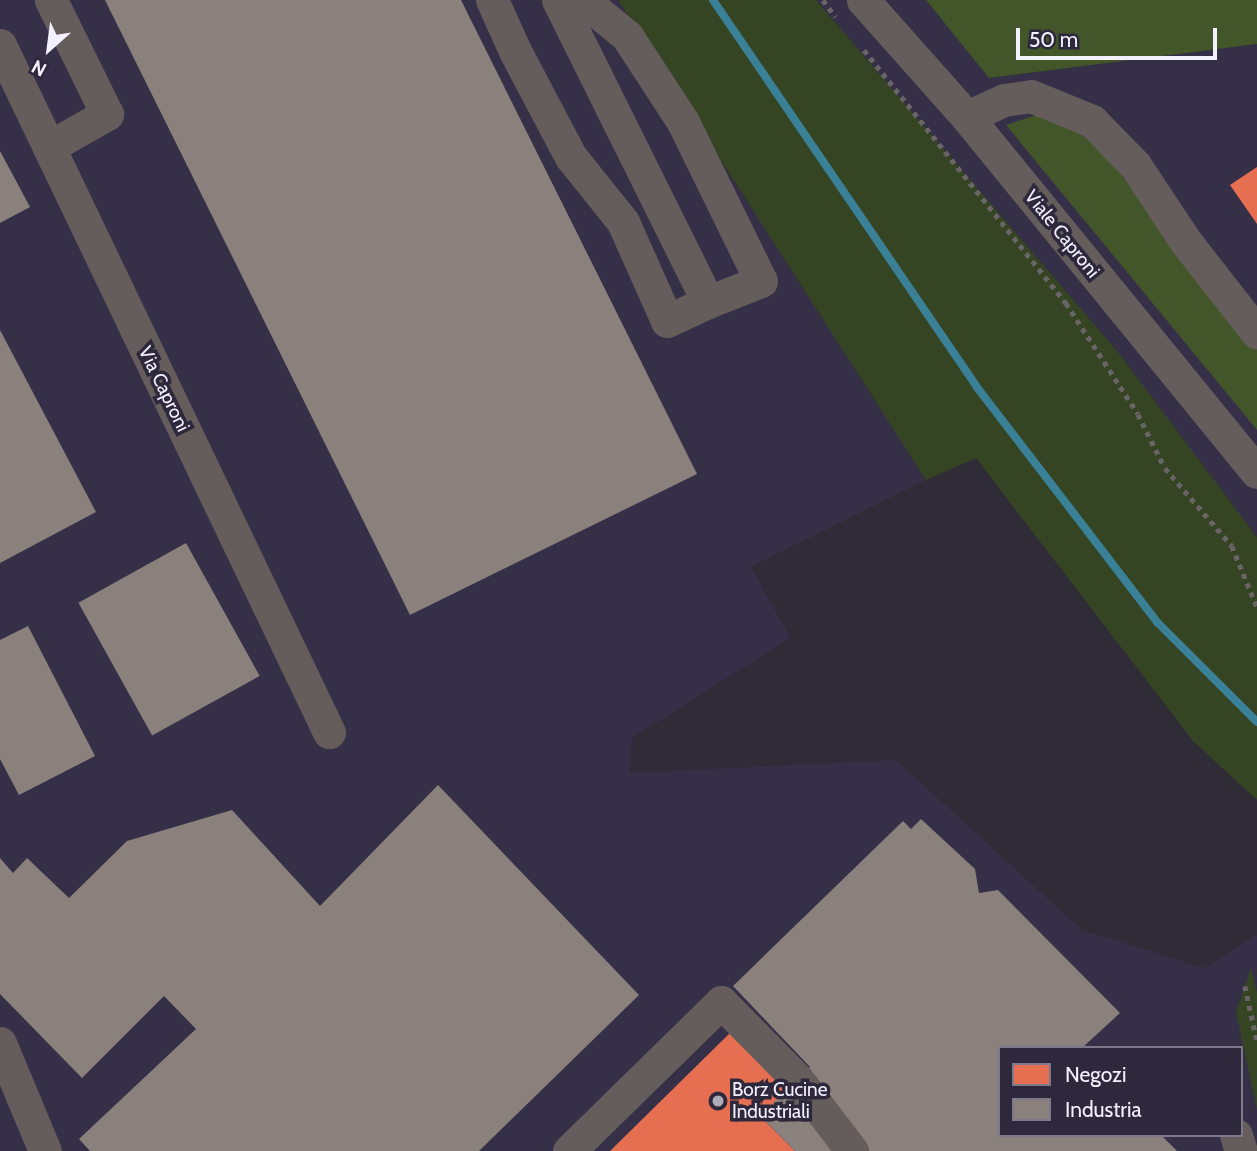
<!DOCTYPE html>
<html>
<head>
<meta charset="utf-8">
<style>
	body { margin:0 }
	#map { position:relative; width:1257px; height:1151px; overflow:hidden; background:#2f2c38; font-family:Cabin,sans-serif }
	div>[style] { position:absolute }
	[style*='--x'] { left:calc(var(--x)*1px); top:calc(var(--y)*1px); width:calc(var(--w)*1px); rotate:calc(var(--a)*1deg) }
	.built>* { inset:0; background:#362f48 }
	.green>* { inset:0; background:#354423 }
	.forest>* { inset:0; background:#425629 }
	.shops>* { inset:0; background:#e76f51 }
	.industry>* { inset:0; background:#8a817c; transform-origin:0 0 }
	.stream>* { height:8px; margin:-4px; padding:0 4px; transform-origin:4px; border-radius:4px; background:#3a8197 }
	.path>* { height:4.5px; margin-top:-2.25px; transform-origin:0; background:repeating-linear-gradient(90deg,#696466 0 5px,transparent 0 10px) }
	.minor>* { height:33px; margin:-16.5px; padding:0 16.5px; transform-origin:16.5px; border-radius:16.5px; background:#645d5b }
	.dots>* { width:19px; height:19px; translate:-50% -50%; box-sizing:border-box; border:4px solid #2d283c; border-radius:50% }
	span { translate:-50% -50%; white-space:nowrap; text-align:center; line-height:1.15; -webkit-text-stroke:7px #2d283c; paint-order:stroke }
	.street-label { font-size:19px; color:#f4f1ff }
	.poi-label { font-size:19px; color:#f4f1ff }
	.left { translate:0 -50%; text-align:left }
	.legend { position:absolute; left:998px; top:1046px; width:245px; height:91px; box-sizing:border-box; background:#2d283c; border:2px solid #7d788a; margin:0; padding:9px 12px; list-style:none; font-size:21px; color:#f4f1ff }
	.legend li { display:flex; align-items:center; gap:14px; height:35px }
	.legend b { width:35px; border:2px solid #7d788a }
	.north { position:absolute; left:14px; top:14px; width:70px; height:70px; -webkit-text-stroke:5px #2d283c; paint-order:stroke; rotate:208deg; font-size:19px; font-weight:700; line-height:28px; text-align:center; color:#f4f1ff }
	.north::after { content:''; display:block; margin:auto; width:24px; height:32px; background:#f4f1ff; clip-path:polygon(50% 0,100% 100%,50% 72%,0 100%) }
	.scale { position:absolute; left:1016px; top:28px; width:201px; height:32px; box-sizing:border-box; border:4px solid #f4f1ff; border-top:0; padding-left:9px; font-size:21px; line-height:24px; white-space:nowrap; color:#f4f1ff; -webkit-text-stroke:5px #2d283c; paint-order:stroke }
</style>
</head>
<body>
<div id="map">
	<div class="built">
		<div style="clip-path:polygon(evenodd,0 0,618px 0,926px 480px,751px 567px,790px 638px,632px 738px,629px 773px,896px 760px,1082px 930px,1204px 968px,1257px 935px,1257px 1151px,0 1151px,0 0,1000px 1048px,1241px 1048px,1241px 1135px,1000px 1135px,1000px 1048px)"></div>
		<div style="clip-path:polygon(816px 0,926px 0,990px 78px,1257px 44px,1257px 537px,1118px 352px)"></div>
	</div>
	<div class="green">
		<div style="clip-path:polygon(618px 0,816px 0,1118px 352px,1257px 537px,1257px 800px,1193px 741px,976px 458px,926px 480px)"></div>
		<div style="clip-path:polygon(1251px 968px,1257px 993px,1257px 1110px,1236px 1012px)"></div>
	</div>
	<div class="forest">
		<div style="clip-path:polygon(926px 0,1257px 0,1257px 44px,989px 78px)"></div>
		<div style="clip-path:polygon(1039px 114px,1070px 125px,1107px 156px,1180px 252px,1257px 345px,1257px 430px,1006px 125px)"></div>
	</div>
	<div class="shops">
		<div style="clip-path:polygon(1257px 167px,1257px 224px,1230px 185px)"></div>
		<div style="clip-path:polygon(733px 1030px,790px 1087px,760px 1116px,795px 1151px,610px 1151px)"></div>
	</div>
	<div class="industry">
		<div style="clip-path:polygon(105px 0,461px 0,697px 474px,410px 615px)"></div>
		<div style="clip-path:polygon(0 151px,30px 207px,0 223px)"></div>
		<div style="clip-path:polygon(0 330px,96px 512px,0 563px)"></div>
		<div style="left:186px;top:543px;width:152px;height:123px;rotate:61deg"></div>
		<div style="clip-path:polygon(28px 626px,95px 756px,19px 795px,0 759px,0 640px)"></div>
		<div style="clip-path:polygon(438px 785px,639px 995px,479px 1151px,90px 1151px,79px 1139px,196px 1029px,164px 996px,82px 1078px,0 994px,0 858px,13px 873px,27px 858px,69px 898px,127px 841px,232px 810px,320px 906px)"></div>
		<div style="clip-path:polygon(921px 819px,975px 869px,979px 893px,998px 890px,1120px 1013px,1082px 1048px,1000px 1048px,1000px 1135px,1161px 1135px,1177px 1151px,795px 1151px,760px 1116px,810px 1067px,733px 986px,903px 821px,911px 829px)"></div>
	</div>
	<div class="stream">
		<div style="--x:713;--y:0;--w:467;--a:55.7"></div>
		<div style="--x:976;--y:386;--w:299;--a:52.5"></div>
		<div style="--x:1158;--y:623;--w:140;--a:45"></div>
	</div>
	<div class="path">
		<div style="--x:823;--y:0;--w:21;--a:53"></div>
		<div style="--x:864;--y:50;--w:324;--a:51.4"></div>
		<div style="--x:1066;--y:303;--w:132;--a:57"></div>
		<div style="--x:1138;--y:414;--w:60;--a:63.4"></div>
		<div style="--x:1165;--y:468;--w:103;--a:49.3"></div>
		<div style="--x:1232;--y:546;--w:66;--a:67.7"></div>
		<div style="--x:1245;--y:986;--w:56;--a:77.7"></div>
	</div>
	<div class="minor">
		<div style="--x:492;--y:0;--w:56;--a:65.7"></div>
		<div style="--x:515;--y:51;--w:120;--a:62.2"></div>
		<div style="--x:571;--y:157;--w:83;--a:51.3"></div>
		<div style="--x:623;--y:222;--w:108;--a:66"></div>
		<div style="--x:667;--y:321;--w:45;--a:-24.9"></div>
		<div style="--x:708;--y:302;--w:337;--a:-116.4"></div>
		<div style="--x:583;--y:0;--w:57;--a:39.3"></div>
		<div style="--x:627;--y:36;--w:103;--a:56.9"></div>
		<div style="--x:683;--y:122;--w:177;--a:63.9"></div>
		<div style="--x:761;--y:281;--w:57;--a:158.4"></div>
		<div style="--x:863;--y:0;--w:157;--a:48.4"></div>
		<div style="--x:967;--y:117;--w:458;--a:50.8"></div>
		<div style="--x:0;--y:45;--w:762;--a:64.41"></div>
		<div style="--x:967;--y:117;--w:41;--a:-24.7"></div>
		<div style="--x:1004;--y:100;--w:27;--a:-8"></div>
		<div style="--x:1031;--y:96;--w:66;--a:22.3"></div>
		<div style="--x:1092;--y:121;--w:62;--a:45.7"></div>
		<div style="--x:1135;--y:165;--w:92;--a:56.5"></div>
		<div style="--x:1186;--y:242;--w:115;--a:52"></div>
		<div style="--x:49;--y:147;--w:67;--a:-29.6"></div>
		<div style="--x:107;--y:114;--w:127;--a:-116.2"></div>
		<div style="--x:0;--y:1043;--w:117;--a:67.4"></div>
		<div style="--x:1236;--y:1135;--w:17;--a:73"></div>
		<div style="--x:569;--y:1151;--w:213;--a:-44.4"></div>
		<div style="--x:721;--y:1002;--w:108;--a:45.4"></div>
		<div style="--x:797;--y:1079;--w:91;--a:52.6"></div>
	</div>
	<div class="dots">
		<div style="left:718px;top:1101px;background:#afacb9"></div>
	</div>
	<div class="street-label">
		<span style="left:1062px;top:234px;rotate:51deg">Viale Caproni</span>
		<span style="left:164px;top:389px;rotate:64deg">Via Caproni</span>
	</div>
	<div class="poi-label">
		<span class="left" style="left:732px;top:1101px">Borz Cucine<br>Industriali</span>
	</div>
	<ul class="legend">
	<li><b style="height:19px;background:#e76f51"></b>Negozi</li>
	<li><b style="height:19px;background:#8a817c"></b>Industria</li>
	</ul>
	<div class="north">N</div>
	<div class="scale">50 m</div>
</div>
</body>
</html>
